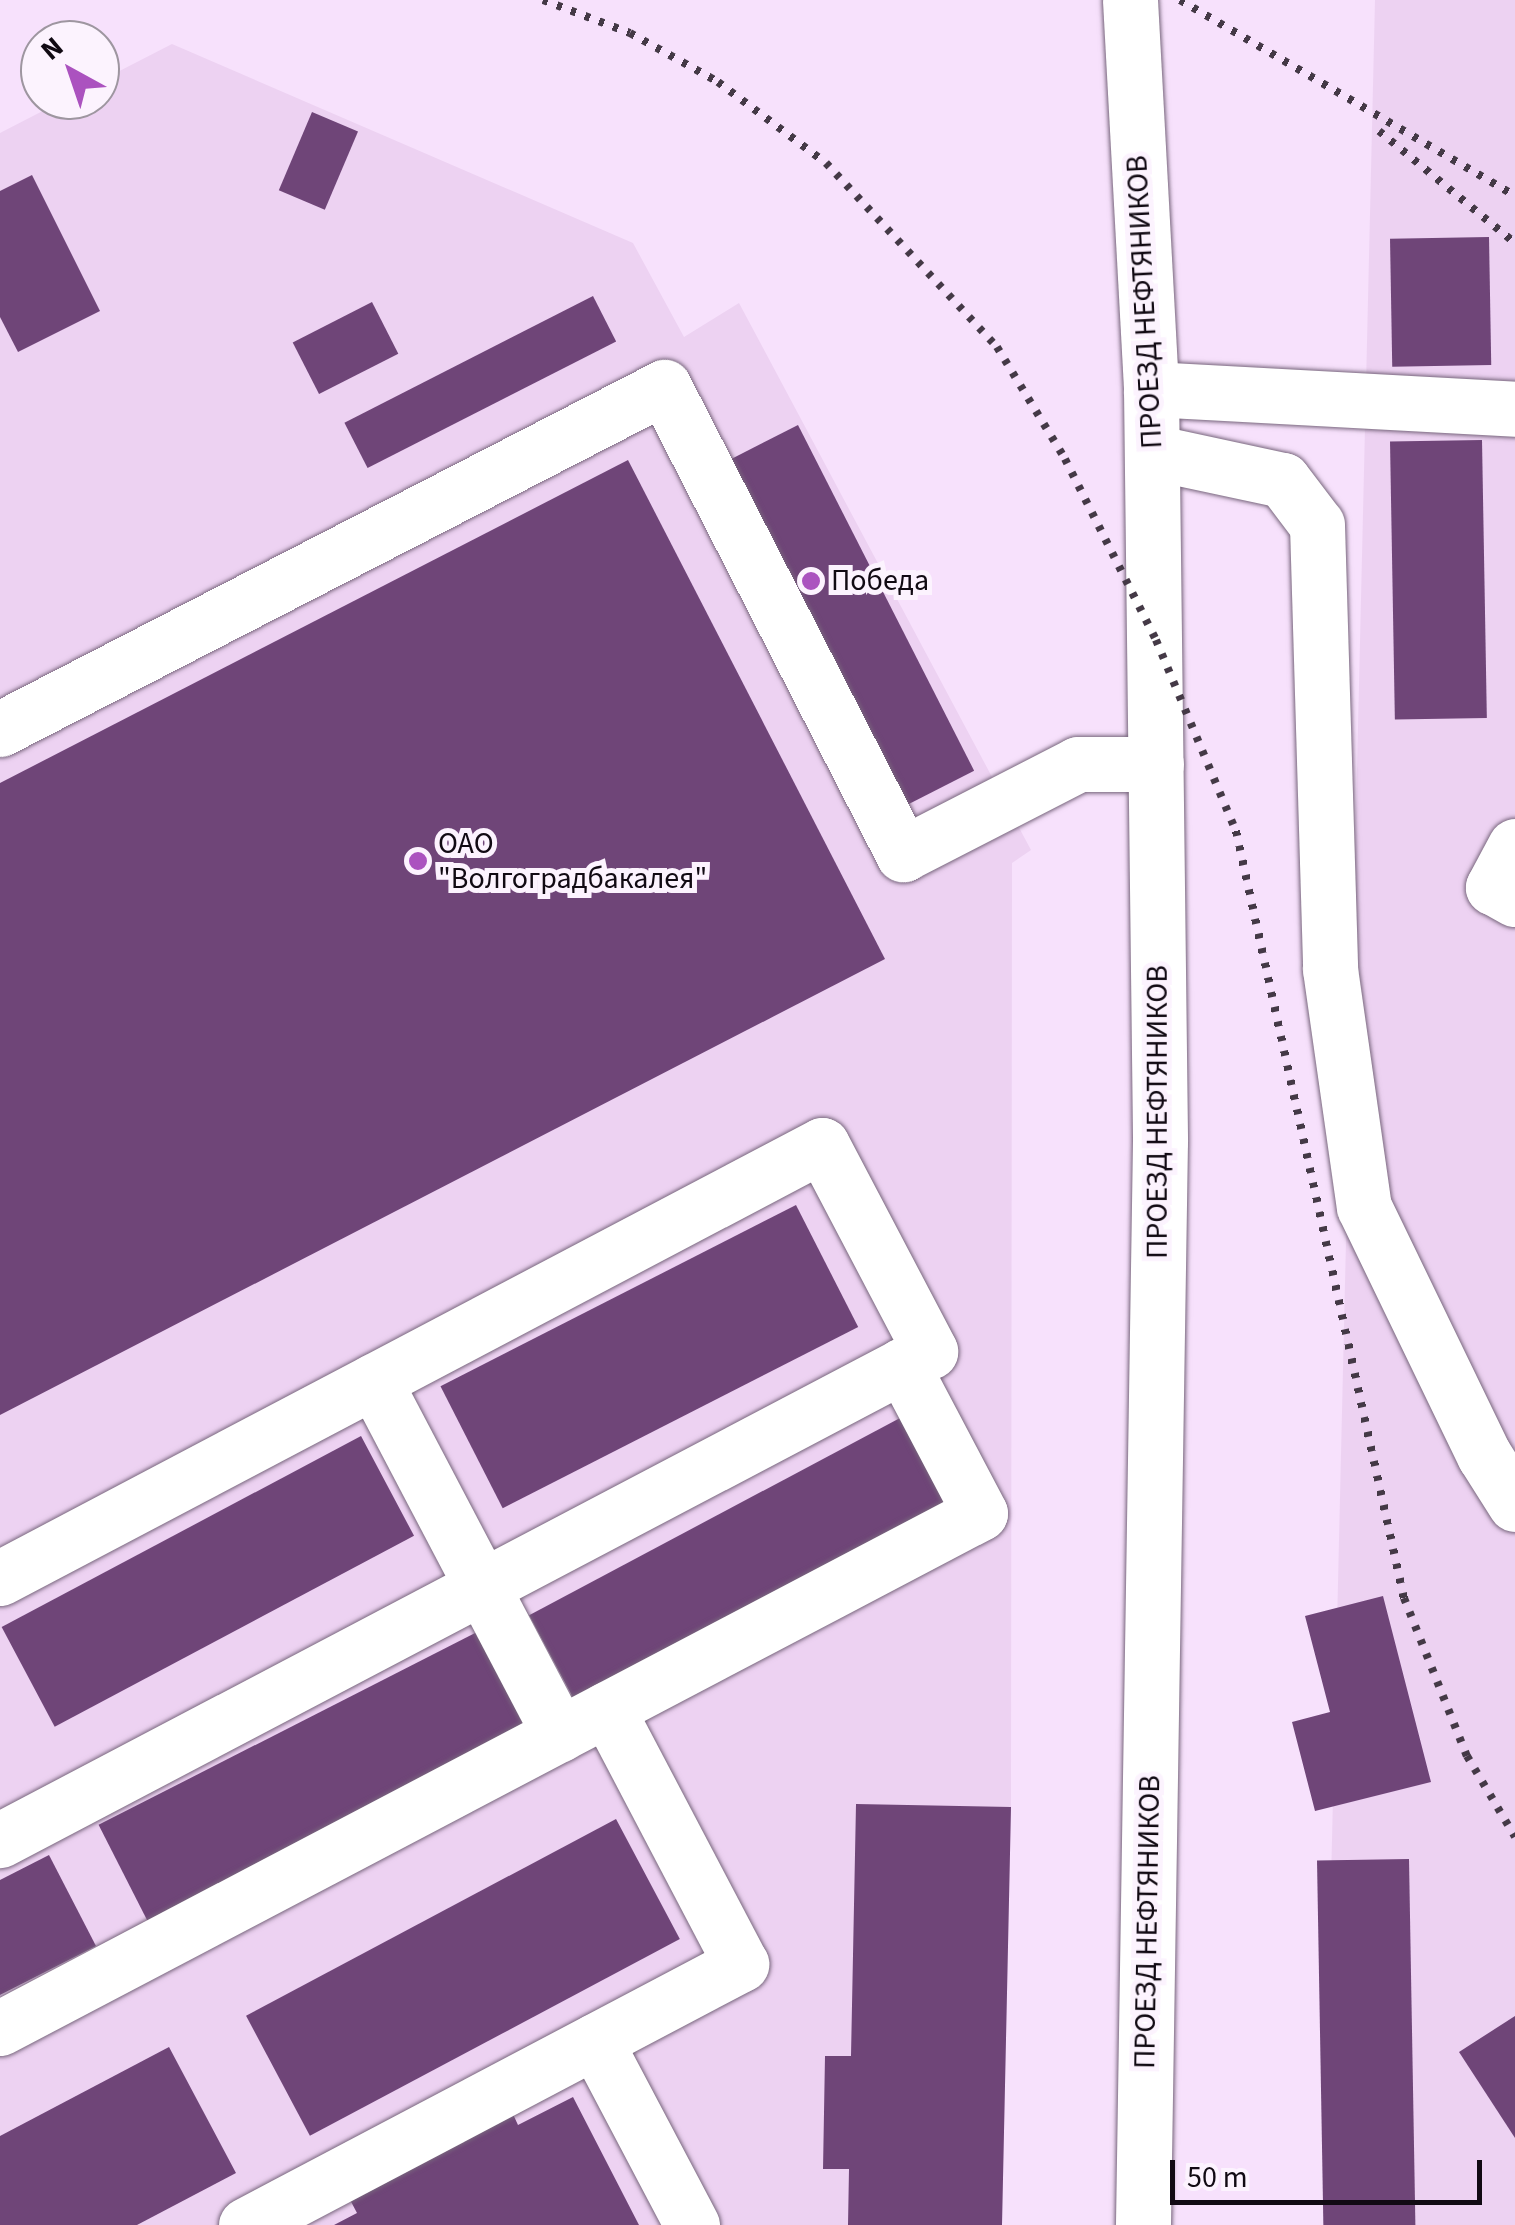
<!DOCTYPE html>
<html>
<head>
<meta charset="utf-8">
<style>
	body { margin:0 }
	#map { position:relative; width:1515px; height:2225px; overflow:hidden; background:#f7e1fc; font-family:"Source Sans 3",sans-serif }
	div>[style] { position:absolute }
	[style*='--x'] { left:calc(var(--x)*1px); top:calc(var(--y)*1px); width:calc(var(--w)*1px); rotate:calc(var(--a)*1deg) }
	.built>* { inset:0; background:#edd2f2 }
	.building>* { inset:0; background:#6f4578; transform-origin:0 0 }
	.roads { filter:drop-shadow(0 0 2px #78667d) drop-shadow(0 0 2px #78667d) }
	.minor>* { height:55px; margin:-27.5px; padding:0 27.5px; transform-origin:27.5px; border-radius:27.5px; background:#fff }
	.rail>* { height:8px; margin-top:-4px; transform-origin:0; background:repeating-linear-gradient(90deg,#443946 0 5px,transparent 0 15px) }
	.dots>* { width:28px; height:28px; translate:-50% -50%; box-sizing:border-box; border:5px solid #fcf3fe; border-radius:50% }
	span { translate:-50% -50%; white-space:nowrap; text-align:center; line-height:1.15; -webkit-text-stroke:10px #fcf3fe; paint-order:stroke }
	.street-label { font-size:30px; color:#110a13 }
	.poi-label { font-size:30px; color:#110a13 }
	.left { translate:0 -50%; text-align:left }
	.north { position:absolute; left:20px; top:20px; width:100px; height:100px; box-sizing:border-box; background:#fcf3fe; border:2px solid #9e96a0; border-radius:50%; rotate:320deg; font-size:28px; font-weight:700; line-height:40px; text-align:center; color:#110a13 }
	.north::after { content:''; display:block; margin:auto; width:35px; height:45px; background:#ab52bf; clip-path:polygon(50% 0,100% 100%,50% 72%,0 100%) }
	.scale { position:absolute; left:1170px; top:2160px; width:312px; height:45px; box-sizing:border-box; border:5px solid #110a13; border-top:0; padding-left:12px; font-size:30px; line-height:35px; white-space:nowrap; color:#110a13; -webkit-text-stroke:8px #fcf3fe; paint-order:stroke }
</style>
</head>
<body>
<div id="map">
	<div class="built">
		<div style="clip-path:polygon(1375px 0,1515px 0,1515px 2225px,1323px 2225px)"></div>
		<div style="clip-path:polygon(172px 44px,633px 243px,684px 337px,739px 303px,1031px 850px,1012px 863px,1011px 1807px,1002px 2225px,0 2225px,0 133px,64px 100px,100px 100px,100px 81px)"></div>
	</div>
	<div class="building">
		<div style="left:312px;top:112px;width:50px;height:85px;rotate:23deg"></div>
		<div style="clip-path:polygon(32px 175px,100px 311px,18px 352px,0 317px,0 191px)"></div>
		<div style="left:1489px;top:237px;width:128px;height:99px;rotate:89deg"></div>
		<div style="left:593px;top:296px;width:51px;height:279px;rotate:63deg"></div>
		<div style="left:372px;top:302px;width:58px;height:89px;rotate:63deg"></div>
		<div style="left:798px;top:425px;width:388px;height:76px;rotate:63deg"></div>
		<div style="left:1482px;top:440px;width:278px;height:92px;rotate:89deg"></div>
		<div style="clip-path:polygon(628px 460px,885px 959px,0 1415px,0 783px)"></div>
		<div style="left:796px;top:1205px;width:137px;height:399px;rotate:63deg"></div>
		<div style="left:900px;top:1418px;width:104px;height:420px;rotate:62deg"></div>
		<div style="left:361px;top:1436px;width:113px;height:407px;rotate:62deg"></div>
		<div style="clip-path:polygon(1383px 1596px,1431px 1782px,1315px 1811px,1292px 1722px,1330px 1712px,1305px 1616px)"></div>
		<div style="left:479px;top:1631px;width:111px;height:427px;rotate:63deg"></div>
		<div style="clip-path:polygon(856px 1804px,1011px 1807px,1002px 2225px,848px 2225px,849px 2169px,823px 2169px,825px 2056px,851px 2056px)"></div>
		<div style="left:616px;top:1819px;width:136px;height:419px;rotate:62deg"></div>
		<div style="clip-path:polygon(49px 1855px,96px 1946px,0 1995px,0 1880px)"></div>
		<div style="left:1409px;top:1859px;width:366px;height:92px;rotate:89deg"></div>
		<div style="clip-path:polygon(1515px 2016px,1515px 2138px,1459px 2052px)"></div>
		<div style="clip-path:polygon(169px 2047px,236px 2173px,137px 2225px,0 2225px,0 2136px)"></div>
		<div style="clip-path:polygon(573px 2097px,639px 2225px,334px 2225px,357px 2213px,348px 2196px,512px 2112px,518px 2125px)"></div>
	</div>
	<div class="roads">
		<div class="minor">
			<div style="--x:1130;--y:0;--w:390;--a:86.9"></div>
			<div style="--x:1151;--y:389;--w:752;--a:89.31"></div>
			<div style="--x:1160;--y:1141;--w:1084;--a:90.9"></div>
			<div style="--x:1151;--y:389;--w:365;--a:3.1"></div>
			<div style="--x:1152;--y:452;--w:134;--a:12.1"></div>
			<div style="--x:1283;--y:480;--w:56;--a:52.9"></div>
			<div style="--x:1317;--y:525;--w:444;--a:88.3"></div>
			<div style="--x:1330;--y:969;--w:240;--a:81.9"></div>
			<div style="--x:1364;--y:1207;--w:276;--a:64.2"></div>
			<div style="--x:1484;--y:1455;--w:58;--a:57.7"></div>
			<div style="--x:0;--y:729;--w:747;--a:-27.25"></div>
			<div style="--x:664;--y:387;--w:525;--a:62.9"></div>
			<div style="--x:903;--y:854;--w:197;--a:-27.2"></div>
			<div style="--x:1078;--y:764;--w:78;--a:0"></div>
			<div style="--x:1515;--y:846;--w:47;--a:118.2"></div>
			<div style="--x:1493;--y:887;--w:25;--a:29"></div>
			<div style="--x:374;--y:1381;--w:399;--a:62.3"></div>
			<div style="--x:0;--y:1578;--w:929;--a:-27.78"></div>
			<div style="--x:822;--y:1145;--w:233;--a:62.3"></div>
			<div style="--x:930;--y:1351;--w:1051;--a:152.26"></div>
			<div style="--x:0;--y:2028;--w:1107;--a:-27.72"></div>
			<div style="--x:980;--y:1513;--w:167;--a:-117.8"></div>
			<div style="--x:595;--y:2041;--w:208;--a:62.2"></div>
			<div style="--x:246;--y:2225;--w:560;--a:-27.8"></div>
			<div style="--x:741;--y:1964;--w:288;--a:-117.7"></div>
		</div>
	</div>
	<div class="rail">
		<div style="--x:543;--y:0;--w:93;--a:20.8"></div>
		<div style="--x:630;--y:33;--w:101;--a:29.1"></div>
		<div style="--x:718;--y:82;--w:135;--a:36.9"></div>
		<div style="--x:826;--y:163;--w:251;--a:47.1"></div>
		<div style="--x:997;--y:347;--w:131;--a:58.7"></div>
		<div style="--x:1065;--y:459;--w:203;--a:63.3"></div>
		<div style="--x:1156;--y:640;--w:207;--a:67.3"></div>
		<div style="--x:1236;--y:831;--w:785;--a:77.65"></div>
		<div style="--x:1404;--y:1598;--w:170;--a:68.3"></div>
		<div style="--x:1467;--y:1756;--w:94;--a:59.3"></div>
		<div style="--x:1180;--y:0;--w:388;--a:30.3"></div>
		<div style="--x:1379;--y:131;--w:176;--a:39.5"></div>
	</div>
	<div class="dots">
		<div style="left:811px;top:581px;background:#ab52bf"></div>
		<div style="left:418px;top:861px;background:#ab52bf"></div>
	</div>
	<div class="street-label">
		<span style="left:1145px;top:302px;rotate:-93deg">ПРОЕЗД НЕФТЯНИКОВ</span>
		<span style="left:1158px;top:1112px;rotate:-90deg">ПРОЕЗД НЕФТЯНИКОВ</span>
		<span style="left:1148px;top:1922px;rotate:-89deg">ПРОЕЗД НЕФТЯНИКОВ</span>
	</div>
	<div class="poi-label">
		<span class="left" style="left:831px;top:581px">Победа</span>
		<span class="left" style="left:438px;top:861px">ОАО<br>"Волгоградбакалея"</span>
	</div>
	<div class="north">N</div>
	<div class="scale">50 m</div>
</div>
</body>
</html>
